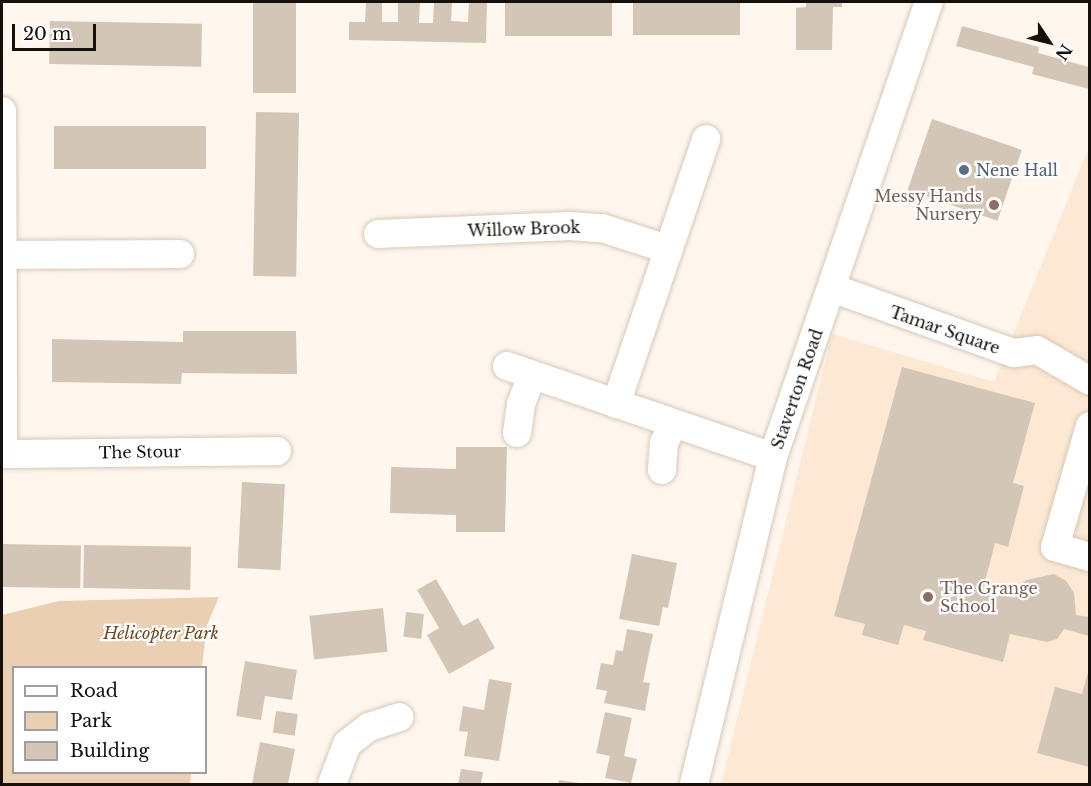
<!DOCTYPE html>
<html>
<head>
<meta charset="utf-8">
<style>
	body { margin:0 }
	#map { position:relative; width:1091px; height:786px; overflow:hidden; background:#fff6ed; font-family:"Libre Baskerville",serif }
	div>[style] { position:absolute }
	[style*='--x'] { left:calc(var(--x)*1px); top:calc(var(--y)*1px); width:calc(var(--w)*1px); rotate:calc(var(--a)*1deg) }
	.built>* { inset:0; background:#fce8d3 }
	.green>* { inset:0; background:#eacfb3 }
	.building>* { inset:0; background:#d4c6b7; transform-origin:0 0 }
	.roads { filter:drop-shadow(0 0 2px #d6c8b9) drop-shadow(0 0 2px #d6c8b9) }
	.minor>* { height:28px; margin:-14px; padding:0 14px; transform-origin:14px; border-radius:14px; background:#fff }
	.dots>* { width:16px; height:16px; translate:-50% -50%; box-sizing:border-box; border:3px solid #fff; border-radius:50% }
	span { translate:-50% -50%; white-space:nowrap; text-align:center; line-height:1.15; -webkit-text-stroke:4.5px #fff; paint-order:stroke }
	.service-label { font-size:16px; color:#4e5e75 }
	.left { translate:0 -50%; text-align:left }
	.education-label { font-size:16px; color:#785e54 }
	.right { translate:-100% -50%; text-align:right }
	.street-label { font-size:16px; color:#15100b }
	.park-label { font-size:16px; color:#6d4819; font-style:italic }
	.frame { position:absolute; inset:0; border:3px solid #15100b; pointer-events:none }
	.legend { position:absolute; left:12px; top:666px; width:195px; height:108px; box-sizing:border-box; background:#fff; border:2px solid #a19f9d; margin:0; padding:8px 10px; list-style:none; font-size:18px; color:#15100b }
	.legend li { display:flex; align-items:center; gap:12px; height:30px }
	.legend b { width:30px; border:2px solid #a19f9d }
	.north { position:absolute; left:1019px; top:12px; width:60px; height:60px; -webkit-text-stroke:4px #fff; paint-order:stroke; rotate:125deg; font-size:16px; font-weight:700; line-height:24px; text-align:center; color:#15100b }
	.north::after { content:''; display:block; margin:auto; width:21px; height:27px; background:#15100b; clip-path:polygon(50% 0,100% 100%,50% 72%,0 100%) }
	.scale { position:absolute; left:12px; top:24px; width:84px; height:27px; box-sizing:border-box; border:3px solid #15100b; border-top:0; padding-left:8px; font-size:18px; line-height:21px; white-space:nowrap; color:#15100b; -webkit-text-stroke:4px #fff; paint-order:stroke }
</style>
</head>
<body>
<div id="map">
	<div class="built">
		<div style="clip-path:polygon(1089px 147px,1089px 784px,721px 784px,832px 334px,994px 382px)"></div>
	</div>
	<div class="green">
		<div style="clip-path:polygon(219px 597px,207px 625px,202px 667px,14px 668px,14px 772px,191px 773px,190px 784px,2px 784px,2px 615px,59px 601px)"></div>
	</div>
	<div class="building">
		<div style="left:253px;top:2px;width:43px;height:91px"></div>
		<div style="clip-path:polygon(366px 2px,382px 2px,382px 22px,398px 22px,398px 2px,420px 2px,419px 23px,433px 23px,434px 2px,452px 2px,451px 21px,468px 22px,469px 2px,487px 2px,486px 43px,349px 40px,349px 22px,365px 22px)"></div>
		<div style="left:505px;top:2px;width:107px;height:34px"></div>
		<div style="left:633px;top:2px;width:107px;height:33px"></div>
		<div style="clip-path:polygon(806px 2px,842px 2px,842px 7px,833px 7px,832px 50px,796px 50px,796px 8px,806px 7px)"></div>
		<div style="left:50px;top:21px;width:152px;height:43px;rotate:1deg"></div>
		<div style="clip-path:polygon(962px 26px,1039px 47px,1038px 53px,1089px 67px,1089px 89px,1032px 74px,1034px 67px,956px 46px)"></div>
		<div style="left:256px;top:112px;width:43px;height:164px;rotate:1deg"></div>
		<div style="left:932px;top:119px;width:95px;height:75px;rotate:19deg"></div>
		<div style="left:54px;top:126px;width:152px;height:43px"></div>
		<div style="clip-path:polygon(183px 331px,296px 331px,297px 374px,182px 373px,181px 384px,52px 382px,52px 339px,183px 342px)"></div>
		<div style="clip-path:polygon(902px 367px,1035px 403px,1013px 483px,1024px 486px,1008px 547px,995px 543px,983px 589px,1015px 598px,1017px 586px,1027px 580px,1054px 574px,1066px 581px,1074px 593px,1076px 615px,1089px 617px,1089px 636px,1064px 629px,1057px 639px,1047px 642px,1010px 634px,1003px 662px,923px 640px,926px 631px,904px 625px,898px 645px,862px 635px,865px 624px,834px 616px)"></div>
		<div style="clip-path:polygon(456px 447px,507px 447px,505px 532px,456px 532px,456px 515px,390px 513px,391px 467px,456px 469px)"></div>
		<div style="left:242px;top:482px;width:43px;height:86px;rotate:3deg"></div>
		<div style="left:2px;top:544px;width:79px;height:43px;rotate:1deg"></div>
		<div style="left:84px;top:545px;width:107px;height:43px;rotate:1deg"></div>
		<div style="clip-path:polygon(632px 554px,677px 563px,668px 608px,663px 607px,659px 626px,619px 619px)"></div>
		<div style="clip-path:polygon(436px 579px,463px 626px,478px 618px,495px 648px,449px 674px,427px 635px,439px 628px,417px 590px)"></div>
		<div style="left:383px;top:608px;width:44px;height:74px;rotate:84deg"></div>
		<div style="left:406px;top:612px;width:18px;height:25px;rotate:6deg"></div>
		<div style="clip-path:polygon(627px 629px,653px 634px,643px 682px,650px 683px,645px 711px,604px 703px,607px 691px,596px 689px,601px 663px,613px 665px,616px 650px,623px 651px)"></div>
		<div style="clip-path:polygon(245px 661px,297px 670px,292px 700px,265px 696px,261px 720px,236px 716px)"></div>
		<div style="clip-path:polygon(1089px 669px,1089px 767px,1037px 753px,1055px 687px,1082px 694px)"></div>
		<div style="clip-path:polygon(489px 679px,512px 683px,499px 761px,464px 756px,468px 732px,459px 731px,463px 706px,484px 710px)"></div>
		<div style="left:276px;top:711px;width:22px;height:22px;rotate:8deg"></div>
		<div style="clip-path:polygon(605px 712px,632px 718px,624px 756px,637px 759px,631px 783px,605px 778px,610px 756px,596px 753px)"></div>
		<div style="clip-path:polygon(260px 742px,295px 749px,288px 784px,252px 784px)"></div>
		<div style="clip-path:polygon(461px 769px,483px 772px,481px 784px,458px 784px)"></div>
		<div style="clip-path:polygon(559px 780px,579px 783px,579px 784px,558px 784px)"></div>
	</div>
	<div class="roads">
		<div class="minor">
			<div style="--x:2;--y:111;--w:343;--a:89.8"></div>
			<div style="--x:378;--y:234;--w:192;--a:-2.4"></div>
			<div style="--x:570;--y:226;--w:32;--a:4"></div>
			<div style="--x:602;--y:228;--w:68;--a:17.9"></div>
			<div style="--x:4;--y:255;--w:176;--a:-0.3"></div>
			<div style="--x:832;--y:288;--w:193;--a:19.7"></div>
			<div style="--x:1014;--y:353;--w:23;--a:-7"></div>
			<div style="--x:1037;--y:350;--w:61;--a:30.3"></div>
			<div style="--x:507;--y:366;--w:281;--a:18.9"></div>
			<div style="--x:616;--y:404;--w:280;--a:-71.2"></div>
			<div style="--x:1090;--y:426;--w:126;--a:106.1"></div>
			<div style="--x:1055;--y:547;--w:36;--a:16"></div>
			<div style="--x:517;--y:433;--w:29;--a:-82"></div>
			<div style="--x:521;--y:404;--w:30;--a:-69"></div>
			<div style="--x:2;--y:454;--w:275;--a:-0.6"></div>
			<div style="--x:662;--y:470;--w:27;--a:-86"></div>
			<div style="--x:664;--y:443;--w:21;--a:-65"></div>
			<div style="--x:332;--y:784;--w:43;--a:-69.4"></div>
			<div style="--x:347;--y:744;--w:28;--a:-38"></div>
			<div style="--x:369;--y:727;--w:32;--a:-18"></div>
			<div style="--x:694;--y:784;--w:336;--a:-76.4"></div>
			<div style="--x:773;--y:457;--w:481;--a:-71.1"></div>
		</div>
	</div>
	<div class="dots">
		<div style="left:964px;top:170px;background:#5c6f8a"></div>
		<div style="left:994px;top:205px;background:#8d6e63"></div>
		<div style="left:928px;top:597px;background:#8d6e63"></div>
	</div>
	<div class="service-label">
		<span class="left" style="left:976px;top:170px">Nene Hall</span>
	</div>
	<div class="education-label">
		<span class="right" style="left:982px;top:205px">Messy Hands<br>Nursery</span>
		<span class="left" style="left:940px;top:597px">The Grange<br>School</span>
	</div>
	<div class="street-label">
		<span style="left:524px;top:229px;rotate:-2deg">Willow Brook</span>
		<span style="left:945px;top:330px;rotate:19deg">Tamar Square</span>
		<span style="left:797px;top:389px;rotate:-71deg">Staverton Road</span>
		<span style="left:140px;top:452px;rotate:-1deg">The Stour</span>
	</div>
	<div class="park-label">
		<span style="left:161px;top:633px">Helicopter Park</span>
	</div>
	<div class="frame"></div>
	<ul class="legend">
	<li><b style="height:8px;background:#fff"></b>Road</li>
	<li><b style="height:16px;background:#eacfb3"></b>Park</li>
	<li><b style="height:16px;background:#d4c6b7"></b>Building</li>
	</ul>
	<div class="north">N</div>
	<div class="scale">20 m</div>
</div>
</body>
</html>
